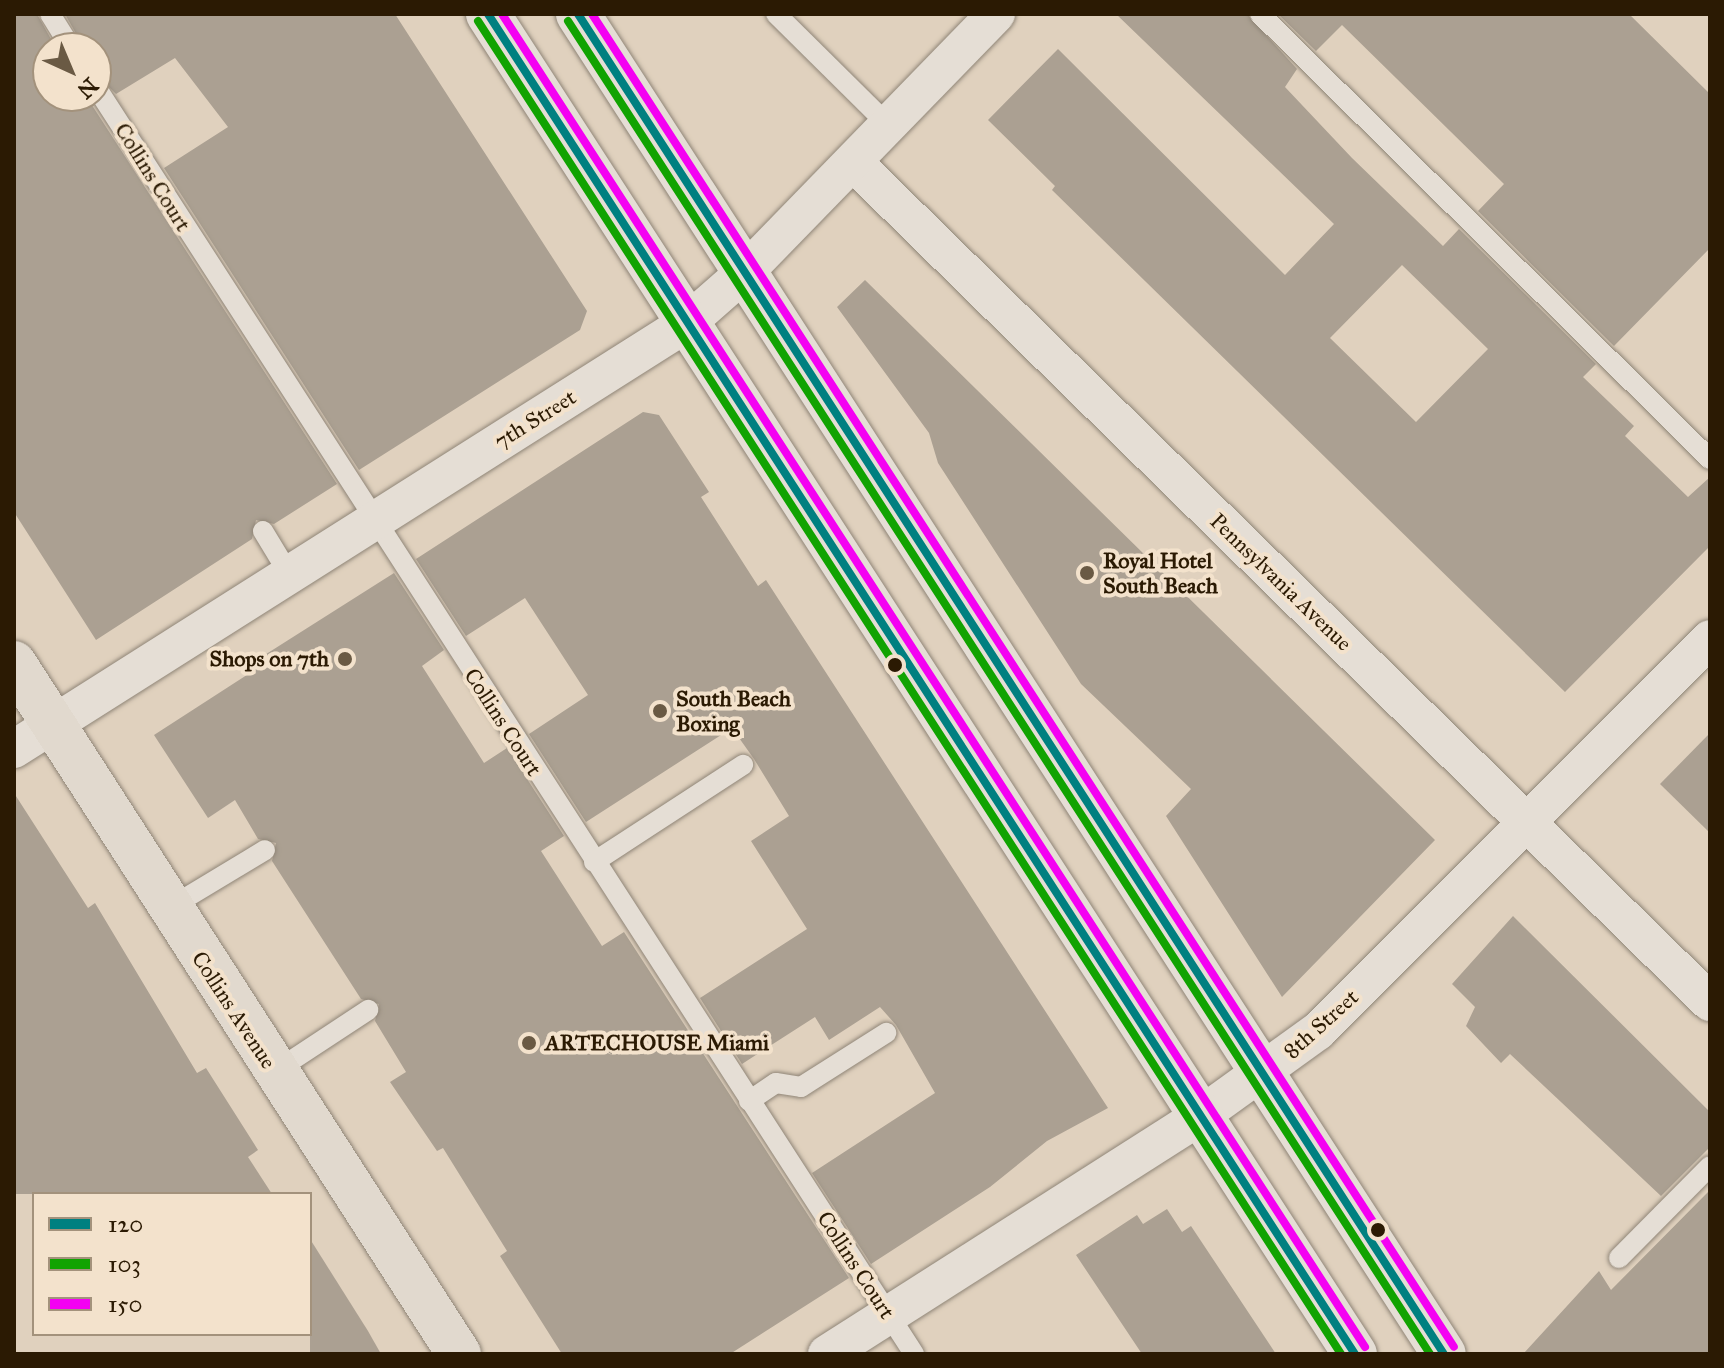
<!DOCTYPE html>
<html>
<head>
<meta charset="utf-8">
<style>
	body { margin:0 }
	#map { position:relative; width:1724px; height:1368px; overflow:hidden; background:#e0d1be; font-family:"IM FELL Great Primer",serif }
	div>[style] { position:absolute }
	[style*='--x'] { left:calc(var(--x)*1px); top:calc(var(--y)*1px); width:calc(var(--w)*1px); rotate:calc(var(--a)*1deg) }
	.building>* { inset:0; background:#aba092 }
	.roads { filter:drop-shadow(0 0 2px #8f8577) drop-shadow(0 0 2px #8f8577) }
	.lane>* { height:20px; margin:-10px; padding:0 10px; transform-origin:10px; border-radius:10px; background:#e5ded5 }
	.street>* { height:38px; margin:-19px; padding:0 19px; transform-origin:19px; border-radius:19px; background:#e5ded5 }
	.secondary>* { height:44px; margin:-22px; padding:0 22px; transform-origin:22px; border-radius:22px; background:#e5ded5 }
	.primary>* { height:44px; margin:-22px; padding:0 22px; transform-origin:22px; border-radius:22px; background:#e1d9ce }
	.bus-1>* { height:8px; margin:-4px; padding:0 4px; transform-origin:4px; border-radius:4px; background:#008080 }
	.bus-2>* { height:8px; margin:-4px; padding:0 4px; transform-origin:4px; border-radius:4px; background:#11a301 }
	.bus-3>* { height:8px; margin:-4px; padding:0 4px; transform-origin:4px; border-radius:4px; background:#f401f2 }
	.dots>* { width:22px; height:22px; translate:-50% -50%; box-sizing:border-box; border:4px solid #f3e2cc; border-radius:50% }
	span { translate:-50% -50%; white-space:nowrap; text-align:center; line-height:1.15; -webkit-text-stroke:8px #f3e2cc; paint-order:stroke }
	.street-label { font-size:22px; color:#2b1a03 }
	.poi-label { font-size:22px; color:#2b1a03; font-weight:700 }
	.left { translate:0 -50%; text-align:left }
	.right { translate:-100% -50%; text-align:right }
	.frame { position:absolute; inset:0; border:16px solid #2b1a03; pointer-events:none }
	.legend { position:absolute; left:32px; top:1192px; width:280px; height:144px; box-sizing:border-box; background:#f3e2cc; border:2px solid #a3927c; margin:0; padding:10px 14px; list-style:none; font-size:24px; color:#2b1a03 }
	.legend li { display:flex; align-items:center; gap:16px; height:40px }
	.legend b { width:40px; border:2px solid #a3927c }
	.north { position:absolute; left:32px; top:32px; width:80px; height:80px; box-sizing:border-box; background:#f3e2cc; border:2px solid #a3927c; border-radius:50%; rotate:136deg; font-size:22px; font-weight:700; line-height:32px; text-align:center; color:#2b1a03 }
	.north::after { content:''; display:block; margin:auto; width:28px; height:36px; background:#6a5a44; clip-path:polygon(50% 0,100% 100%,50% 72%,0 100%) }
</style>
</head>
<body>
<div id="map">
	<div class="building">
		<div style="clip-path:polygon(14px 14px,37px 14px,56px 48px,48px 48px,48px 96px,86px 96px,337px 484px,274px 524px,256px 520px,252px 539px,96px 640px,14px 512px)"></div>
		<div style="clip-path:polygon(65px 14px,395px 14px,587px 311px,580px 330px,359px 470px,164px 168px,228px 127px,175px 58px,116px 94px,96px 74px,96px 48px,84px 48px)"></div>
		<div style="clip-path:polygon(evenodd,1116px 14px,1247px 14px,1297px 69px,1285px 87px,1352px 158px,1443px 246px,1459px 229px,1596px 364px,1583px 377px,1634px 426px,1625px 436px,1688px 497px,1710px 477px,1710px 546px,1565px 692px,1052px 190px,1055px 186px,988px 120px,1058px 49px,1285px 275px,1334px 224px,1116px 14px,1402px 265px,1488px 349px,1416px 422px,1330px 338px,1402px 265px)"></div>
		<div style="clip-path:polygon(1278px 14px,1629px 14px,1710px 94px,1710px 248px,1614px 346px,1478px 211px,1504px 184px,1342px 25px,1316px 51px)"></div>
		<div style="clip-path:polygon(865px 280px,1435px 840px,1282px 997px,1166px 816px,1191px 789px,1081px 684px,938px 463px,929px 433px,837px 307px)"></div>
		<div style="clip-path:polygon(643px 412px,659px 415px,709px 492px,701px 497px,758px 586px,766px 580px,1108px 1108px,1047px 1141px,990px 1187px,871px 1264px,812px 1173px,935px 1093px,896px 1025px,880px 1007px,829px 1040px,815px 1017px,742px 1064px,700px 998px,807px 929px,751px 841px,789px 816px,754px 759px,732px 728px,586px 822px,529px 734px,588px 695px,525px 598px,466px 636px,416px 559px)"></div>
		<div style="clip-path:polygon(394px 573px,444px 650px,422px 666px,484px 763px,507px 748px,564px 836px,541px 851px,602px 946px,624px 932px,849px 1278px,730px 1354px,562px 1354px,500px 1256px,507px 1251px,443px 1148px,437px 1151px,390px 1082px,406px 1072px,375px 1021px,379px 1004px,361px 999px,272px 861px,276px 843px,258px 839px,235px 800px,208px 818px,154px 735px,253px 671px,249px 665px)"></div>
		<div style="clip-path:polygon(1710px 733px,1710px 833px,1660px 784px)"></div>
		<div style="clip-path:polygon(14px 793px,88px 908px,95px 903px,197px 1073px,206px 1068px,258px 1150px,248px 1157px,272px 1194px,14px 1194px)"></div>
		<div style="clip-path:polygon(1513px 916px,1710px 1112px,1710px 1147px,1661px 1196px,1510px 1054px,1501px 1063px,1466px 1026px,1475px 1007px,1452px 984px)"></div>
		<div style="clip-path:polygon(1710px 1190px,1710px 1354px,1523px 1354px,1599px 1271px,1611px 1290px)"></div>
		<div style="clip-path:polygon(1167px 1209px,1182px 1232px,1191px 1226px,1276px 1354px,1142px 1354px,1076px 1255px,1137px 1215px,1143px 1224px)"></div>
		<div style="clip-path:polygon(310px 1239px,368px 1331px,381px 1354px,310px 1354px)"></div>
	</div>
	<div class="roads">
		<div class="lane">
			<div style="--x:50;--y:14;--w:40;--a:58"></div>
			<div style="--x:776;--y:14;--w:158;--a:44.7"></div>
			<div style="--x:1260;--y:14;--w:633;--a:44.68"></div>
			<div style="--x:96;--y:87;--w:1508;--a:57.15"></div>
			<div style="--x:263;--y:531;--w:50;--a:58.8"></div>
			<div style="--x:594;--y:862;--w:178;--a:-33.1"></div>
			<div style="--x:169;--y:908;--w:112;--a:-31.1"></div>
			<div style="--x:274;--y:1072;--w:113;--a:-33.4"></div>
			<div style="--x:749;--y:1101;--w:32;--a:-34"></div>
			<div style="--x:776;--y:1083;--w:25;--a:9"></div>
			<div style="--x:801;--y:1087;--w:101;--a:-32.4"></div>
			<div style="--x:1619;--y:1258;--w:129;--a:-45.3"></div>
		</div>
		<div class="street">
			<div style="--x:853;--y:162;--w:1200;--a:44.43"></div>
			<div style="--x:14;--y:749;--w:796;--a:-32.33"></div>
			<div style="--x:687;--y:323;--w:77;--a:-41.3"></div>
			<div style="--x:745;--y:272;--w:360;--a:-45.8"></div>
			<div style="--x:827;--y:1354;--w:442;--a:-32.5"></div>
			<div style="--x:1200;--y:1116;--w:145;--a:-35.8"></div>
			<div style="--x:1318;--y:1031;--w:554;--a:-45"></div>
		</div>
		<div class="secondary">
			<div style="--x:488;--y:14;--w:1596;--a:57.1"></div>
			<div style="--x:578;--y:14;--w:1595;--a:57.13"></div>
		</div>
		<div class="primary">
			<div style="--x:14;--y:663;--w:822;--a:57.22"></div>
		</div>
	</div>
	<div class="bus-1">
		<div style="--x:488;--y:14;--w:1596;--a:57.1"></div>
		<div style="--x:578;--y:14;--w:1595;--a:57.13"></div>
	</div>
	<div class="bus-2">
		<div style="--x:478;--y:21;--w:1588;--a:57.08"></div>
		<div style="--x:568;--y:21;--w:1587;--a:57.11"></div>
	</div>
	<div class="bus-3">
		<div style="--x:502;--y:14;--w:1588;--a:57.08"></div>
		<div style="--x:592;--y:14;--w:1587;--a:57.11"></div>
	</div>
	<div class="dots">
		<div style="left:1087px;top:573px;background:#6a5a44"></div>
		<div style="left:345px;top:659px;background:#6a5a44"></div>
		<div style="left:895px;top:665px;background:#2b1a03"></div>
		<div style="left:660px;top:711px;background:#6a5a44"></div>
		<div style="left:529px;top:1043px;background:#6a5a44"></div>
		<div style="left:1378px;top:1230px;background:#2b1a03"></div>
	</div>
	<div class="street-label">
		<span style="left:153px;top:177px;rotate:58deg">Collins Court</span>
		<span style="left:535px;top:419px;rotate:-32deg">7th Street</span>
		<span style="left:1281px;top:582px;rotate:44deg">Pennsylvania Avenue</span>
		<span style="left:503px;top:722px;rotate:57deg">Collins Court</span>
		<span style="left:234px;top:1010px;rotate:57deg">Collins Avenue</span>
		<span style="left:1321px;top:1024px;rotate:-42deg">8th Street</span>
		<span style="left:856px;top:1265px;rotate:57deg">Collins Court</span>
	</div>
	<div class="poi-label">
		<span class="left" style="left:1103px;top:573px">Royal Hotel<br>South Beach</span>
		<span class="right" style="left:329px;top:659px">Shops on 7th</span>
		<span class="left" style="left:676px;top:711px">South Beach<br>Boxing</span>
		<span class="left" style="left:545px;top:1043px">ARTECHOUSE Miami</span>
	</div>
	<div class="frame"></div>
	<ul class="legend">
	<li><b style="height:10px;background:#008080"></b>120</li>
	<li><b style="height:10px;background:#11a301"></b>103</li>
	<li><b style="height:10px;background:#f401f2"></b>150</li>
	</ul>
	<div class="north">N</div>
</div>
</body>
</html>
